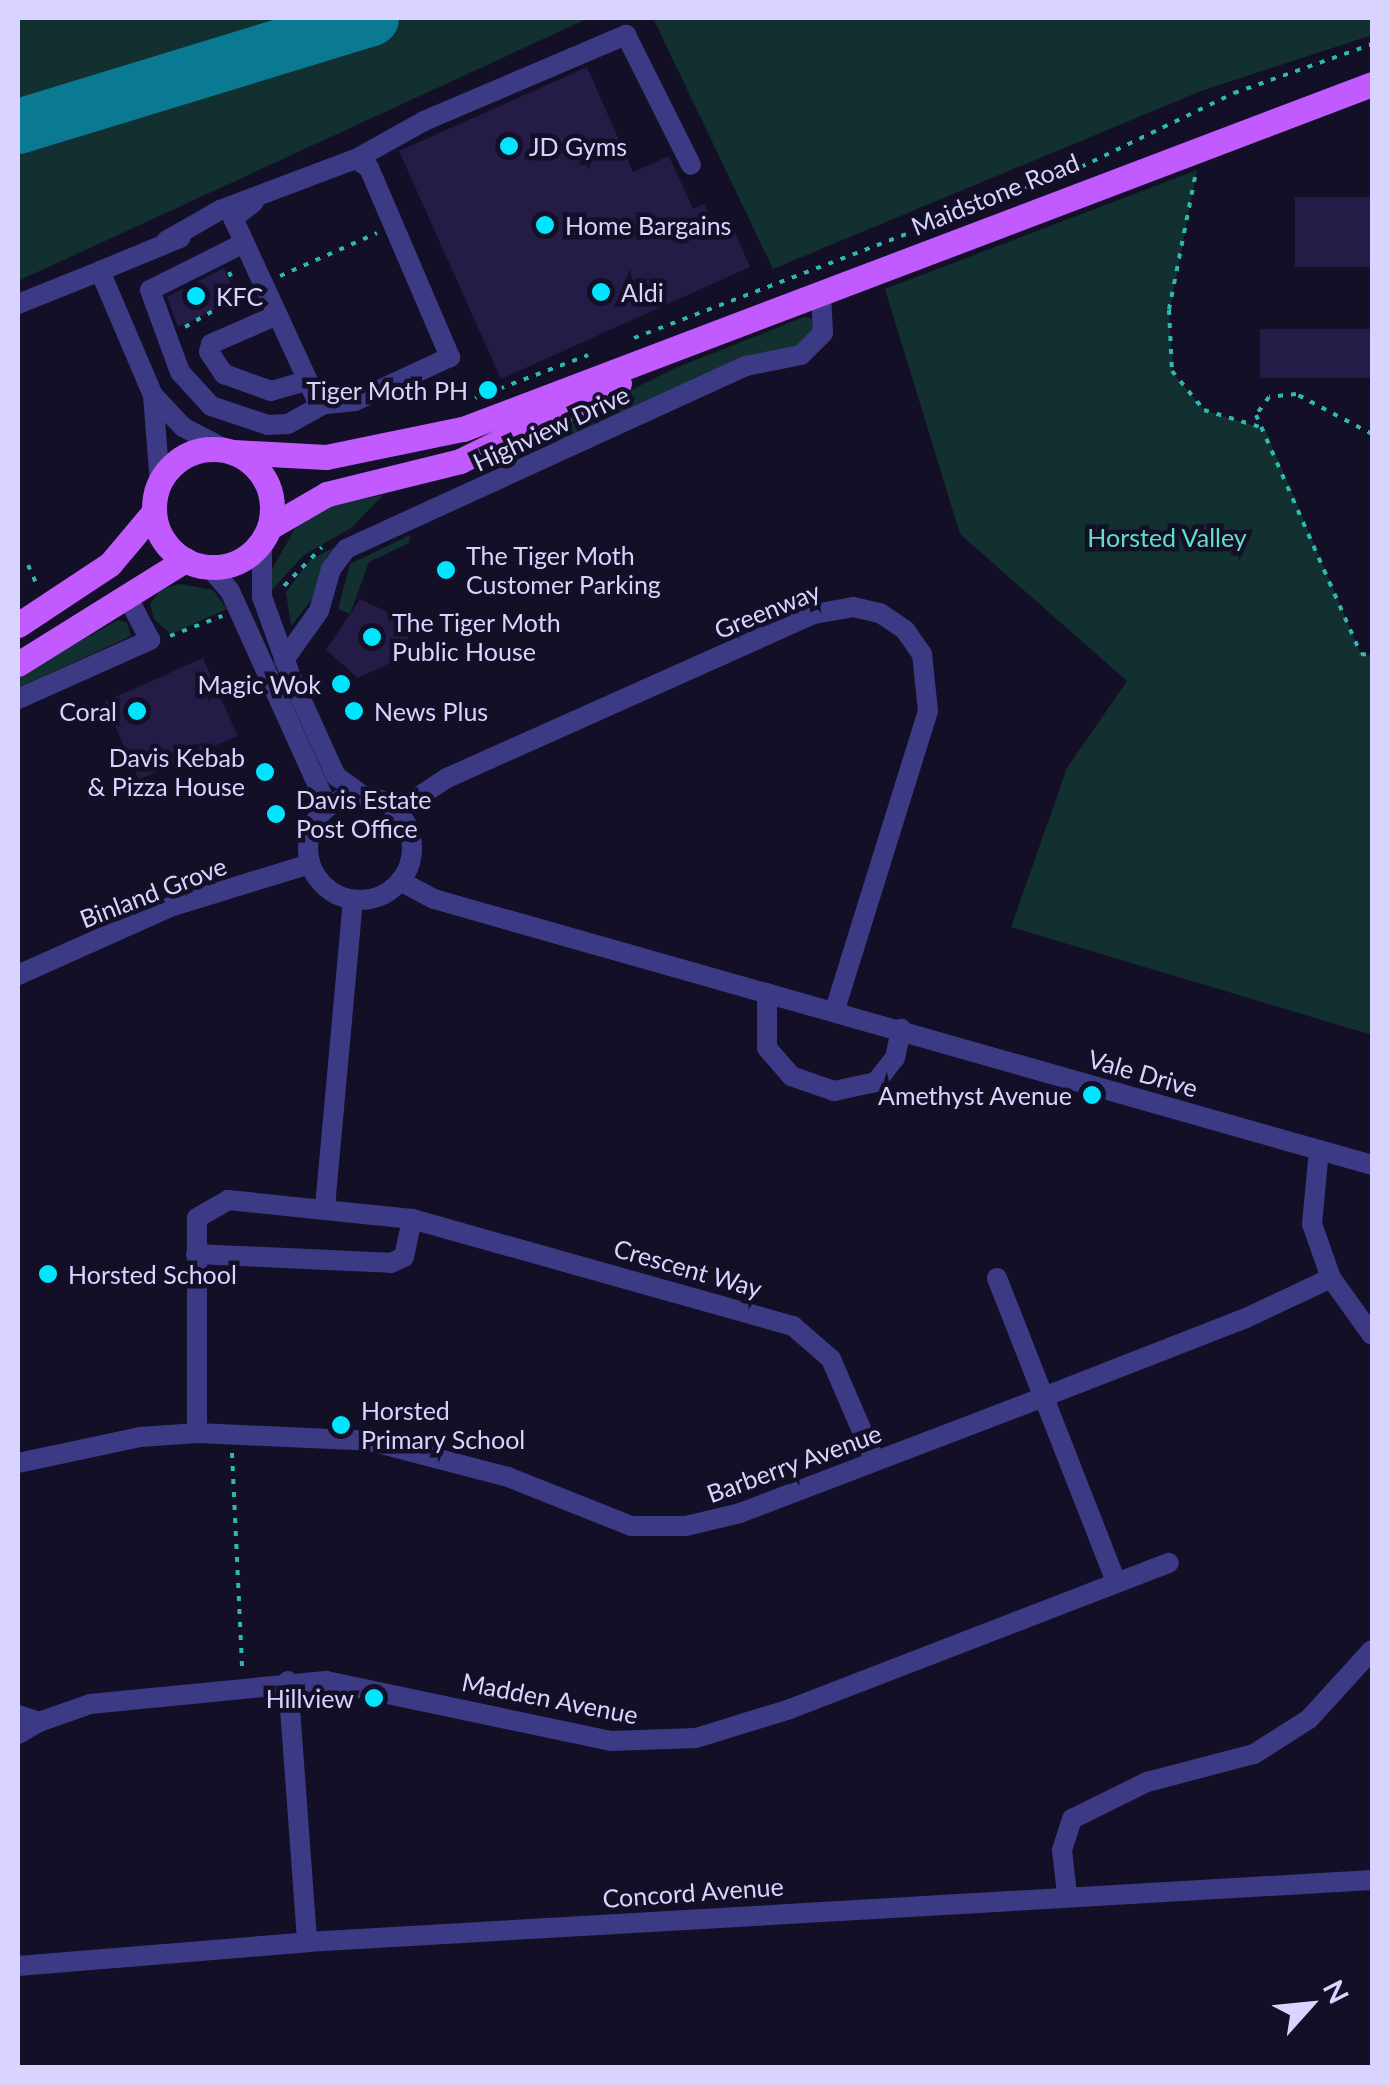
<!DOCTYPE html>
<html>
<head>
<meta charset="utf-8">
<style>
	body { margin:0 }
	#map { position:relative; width:1390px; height:2085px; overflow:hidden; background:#130f26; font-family:Lato,sans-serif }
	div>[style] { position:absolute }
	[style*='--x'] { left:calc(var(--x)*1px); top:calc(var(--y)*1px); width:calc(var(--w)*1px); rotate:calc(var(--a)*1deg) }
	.green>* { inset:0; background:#12302f }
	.taxiway>* { height:55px; margin:-27.5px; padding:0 27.5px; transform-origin:27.5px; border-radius:27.5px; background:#0a7a92 }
	.building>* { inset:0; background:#241b47; transform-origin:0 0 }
	.path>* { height:4px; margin-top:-2px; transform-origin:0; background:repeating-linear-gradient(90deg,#2fb8b0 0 5px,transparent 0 13px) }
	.minor>* { height:20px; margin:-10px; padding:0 10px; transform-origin:10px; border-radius:10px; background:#3d3a85 }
	.minor>.ring { margin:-10px; padding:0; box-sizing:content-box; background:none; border:20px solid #3d3a85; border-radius:50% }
	.major>* { height:25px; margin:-12.5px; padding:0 12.5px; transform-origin:12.5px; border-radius:12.5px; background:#c25bff }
	.major>.ring { margin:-12.5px; padding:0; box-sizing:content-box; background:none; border:25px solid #c25bff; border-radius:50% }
	.dots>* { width:28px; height:28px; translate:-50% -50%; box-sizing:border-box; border:5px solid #130f26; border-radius:50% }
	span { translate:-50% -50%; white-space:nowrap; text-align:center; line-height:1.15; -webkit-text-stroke:9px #130f26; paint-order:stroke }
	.poi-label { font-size:25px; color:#d9d4ff }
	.left { translate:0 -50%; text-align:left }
	.right { translate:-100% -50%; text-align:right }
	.street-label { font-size:25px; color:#d9d4ff }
	.park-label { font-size:25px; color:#5fe0c0 }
	.frame { position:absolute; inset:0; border:20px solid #d9d4ff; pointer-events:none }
	.north { position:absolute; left:1260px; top:1955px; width:100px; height:100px; -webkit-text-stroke:8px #130f26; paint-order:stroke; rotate:63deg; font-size:28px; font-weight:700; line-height:40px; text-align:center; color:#d9d4ff }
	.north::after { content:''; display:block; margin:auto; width:35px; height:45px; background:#d9d4ff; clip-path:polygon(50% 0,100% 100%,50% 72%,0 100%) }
</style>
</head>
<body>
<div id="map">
	<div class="green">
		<div style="clip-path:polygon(18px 18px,589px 18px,18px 281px)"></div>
		<div style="clip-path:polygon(653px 18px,1372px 18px,1372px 35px,1201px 91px,773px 269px)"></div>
		<div style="clip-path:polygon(1197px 170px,1169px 314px,1173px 373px,1204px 410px,1265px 429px,1361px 654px,1372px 655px,1372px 1035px,1011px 927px,1067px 768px,1127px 681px,960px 534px,885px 289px)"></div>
		<div style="clip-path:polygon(804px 317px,815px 319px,811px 340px,559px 442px,551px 430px,673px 369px)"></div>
		<div style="clip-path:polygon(383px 495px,351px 528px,304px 555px,269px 593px,272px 569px,297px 525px,329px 506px)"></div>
		<div style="clip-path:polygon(363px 532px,327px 556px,314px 597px,291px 626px,286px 592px,310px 560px)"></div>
		<div style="clip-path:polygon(410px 535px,409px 543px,369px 562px,350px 614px,338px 609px,350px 564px)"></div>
		<div style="clip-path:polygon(180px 584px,213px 590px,227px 609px,171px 634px,154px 619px,150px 604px,161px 589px)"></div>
		<div style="clip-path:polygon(118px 620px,127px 623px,131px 636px,18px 688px,18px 675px)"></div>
	</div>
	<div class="taxiway">
		<div style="--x:18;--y:126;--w:369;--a:-17"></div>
	</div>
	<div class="building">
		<div style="clip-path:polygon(587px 67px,633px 172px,669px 156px,693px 209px,704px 204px,719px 236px,734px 230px,750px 267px,501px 379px,399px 151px)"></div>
		<div style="left:1372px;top:197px;width:70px;height:77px;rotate:90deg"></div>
		<div style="clip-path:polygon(224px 268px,236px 295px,231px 302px,178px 327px,167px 297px)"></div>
		<div style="left:1372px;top:329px;width:49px;height:112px;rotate:90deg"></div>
		<div style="clip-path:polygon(360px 599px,415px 625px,396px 660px,358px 678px,326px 650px)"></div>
		<div style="left:203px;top:658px;width:85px;height:108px;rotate:66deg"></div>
	</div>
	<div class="path">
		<div style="--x:1195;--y:177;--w:136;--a:101.1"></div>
		<div style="--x:1169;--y:310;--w:61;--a:87.2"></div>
		<div style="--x:1172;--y:371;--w:50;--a:50.6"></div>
		<div style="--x:1204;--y:410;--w:59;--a:16.9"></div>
		<div style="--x:229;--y:272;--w:25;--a:67"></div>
		<div style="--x:280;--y:276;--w:106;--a:-23.9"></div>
		<div style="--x:185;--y:327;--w:68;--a:-30"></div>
		<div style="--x:634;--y:338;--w:479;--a:-20.9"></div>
		<div style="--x:1081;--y:167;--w:170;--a:-25.8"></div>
		<div style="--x:1234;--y:93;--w:146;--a:-19.5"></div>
		<div style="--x:475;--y:398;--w:121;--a:-20.8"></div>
		<div style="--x:1372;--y:434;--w:86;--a:-152.2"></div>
		<div style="--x:1296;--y:394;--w:27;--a:174"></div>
		<div style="--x:1269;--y:397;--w:22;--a:126"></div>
		<div style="--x:1256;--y:415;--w:261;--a:66.3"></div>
		<div style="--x:1361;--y:654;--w:11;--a:5"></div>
		<div style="--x:28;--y:565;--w:22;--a:66"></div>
		<div style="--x:284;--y:586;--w:54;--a:-45.7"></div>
		<div style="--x:170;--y:636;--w:56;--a:-21"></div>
		<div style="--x:232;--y:1453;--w:216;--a:87.3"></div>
	</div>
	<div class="minor">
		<div style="--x:356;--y:159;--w:78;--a:-29.2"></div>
		<div style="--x:424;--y:121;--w:220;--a:-23.1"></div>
		<div style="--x:626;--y:35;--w:145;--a:63.4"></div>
		<div style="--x:166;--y:241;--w:62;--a:-29.9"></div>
		<div style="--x:220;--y:210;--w:145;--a:-20.6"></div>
		<div style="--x:356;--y:159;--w:16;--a:35"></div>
		<div style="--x:369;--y:168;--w:206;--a:66.8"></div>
		<div style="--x:450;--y:357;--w:105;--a:155.1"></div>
		<div style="--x:355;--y:401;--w:36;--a:174"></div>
		<div style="--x:319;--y:405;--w:206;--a:-114.7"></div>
		<div style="--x:233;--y:218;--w:26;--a:-37"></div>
		<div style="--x:244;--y:243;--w:105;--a:153.4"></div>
		<div style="--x:150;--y:290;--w:87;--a:69.9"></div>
		<div style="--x:180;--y:372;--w:46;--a:47.6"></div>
		<div style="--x:211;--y:406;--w:60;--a:18.4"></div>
		<div style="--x:268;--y:425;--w:20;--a:-3"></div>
		<div style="--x:288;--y:424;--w:37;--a:-29"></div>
		<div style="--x:100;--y:271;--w:87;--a:-22.4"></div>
		<div style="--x:18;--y:304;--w:88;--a:-21.9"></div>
		<div style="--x:100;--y:271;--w:135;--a:66.9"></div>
		<div style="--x:153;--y:395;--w:89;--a:85.5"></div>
		<div style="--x:277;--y:315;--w:72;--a:156.3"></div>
		<div style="--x:211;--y:344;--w:8;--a:104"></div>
		<div style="--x:209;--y:352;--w:27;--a:56"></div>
		<div style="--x:224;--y:374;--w:50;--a:19.9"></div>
		<div style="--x:271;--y:391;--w:37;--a:-16"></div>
		<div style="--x:153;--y:395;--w:44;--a:46.8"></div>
		<div style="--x:183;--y:427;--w:52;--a:27.6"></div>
		<div style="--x:262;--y:541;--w:56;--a:90"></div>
		<div style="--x:262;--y:597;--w:85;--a:70.1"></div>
		<div style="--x:291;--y:677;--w:109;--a:65.6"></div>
		<div style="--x:336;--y:776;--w:34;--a:36"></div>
		<div style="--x:210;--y:568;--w:30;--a:49"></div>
		<div style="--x:230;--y:591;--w:236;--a:65.7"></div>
		<div style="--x:284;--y:660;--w:60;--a:-54.5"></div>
		<div style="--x:319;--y:611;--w:44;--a:-74.1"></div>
		<div style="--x:331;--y:569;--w:25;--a:-53"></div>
		<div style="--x:346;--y:549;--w:440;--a:-24.6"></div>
		<div style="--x:746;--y:366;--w:56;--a:-11.3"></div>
		<div style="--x:801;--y:355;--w:31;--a:-45"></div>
		<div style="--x:823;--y:333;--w:38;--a:-93"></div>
		<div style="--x:18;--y:699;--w:145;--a:-24.1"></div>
		<div style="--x:150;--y:640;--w:47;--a:-117.6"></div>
		<div class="ring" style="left:308px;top:796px;width:84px;height:84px"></div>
		<div style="--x:397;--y:811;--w:60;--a:-33.4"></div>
		<div style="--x:447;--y:778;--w:402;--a:-24.1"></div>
		<div style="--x:814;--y:614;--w:40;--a:-10"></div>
		<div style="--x:853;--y:607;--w:28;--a:13"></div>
		<div style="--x:880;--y:613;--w:30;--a:34"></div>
		<div style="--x:905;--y:630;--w:29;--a:55"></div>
		<div style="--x:922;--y:654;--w:57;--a:84"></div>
		<div style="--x:928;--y:711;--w:312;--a:107.3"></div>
		<div style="--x:400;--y:881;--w:38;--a:28"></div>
		<div style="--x:434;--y:899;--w:975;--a:15.83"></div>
		<div style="--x:18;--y:975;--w:167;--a:-24.1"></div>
		<div style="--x:170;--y:907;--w:146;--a:-17.1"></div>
		<div style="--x:767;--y:993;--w:55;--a:90"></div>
		<div style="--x:767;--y:1048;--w:37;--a:49"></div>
		<div style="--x:791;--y:1076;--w:46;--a:19.2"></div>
		<div style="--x:834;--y:1091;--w:43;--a:-12.1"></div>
		<div style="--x:876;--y:1082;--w:31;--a:-52"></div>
		<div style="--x:895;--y:1058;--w:30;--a:-78"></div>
		<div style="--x:1319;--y:1150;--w:74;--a:95.4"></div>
		<div style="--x:1312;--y:1224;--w:57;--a:70.6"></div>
		<div style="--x:1331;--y:1278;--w:70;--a:54.3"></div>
		<div style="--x:325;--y:1207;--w:308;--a:-84.8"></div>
		<div style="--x:196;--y:1254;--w:195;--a:2.6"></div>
		<div style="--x:391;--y:1263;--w:14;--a:-25"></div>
		<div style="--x:404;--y:1257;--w:39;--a:-78"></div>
		<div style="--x:997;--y:1278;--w:326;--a:68.6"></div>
		<div style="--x:197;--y:1433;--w:215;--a:-90"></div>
		<div style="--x:197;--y:1218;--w:36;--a:-30"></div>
		<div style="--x:228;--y:1200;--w:185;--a:5.9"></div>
		<div style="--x:412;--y:1219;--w:396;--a:15.7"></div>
		<div style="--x:793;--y:1326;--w:50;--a:41"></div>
		<div style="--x:831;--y:1359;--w:111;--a:66.7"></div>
		<div style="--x:18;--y:1463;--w:125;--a:-12"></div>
		<div style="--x:140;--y:1437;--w:57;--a:-4"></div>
		<div style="--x:197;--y:1433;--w:173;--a:2.6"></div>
		<div style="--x:370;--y:1441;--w:143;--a:14.6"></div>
		<div style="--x:508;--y:1477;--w:132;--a:21.7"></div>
		<div style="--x:631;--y:1526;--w:55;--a:0"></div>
		<div style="--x:686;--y:1526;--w:56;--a:-13.5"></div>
		<div style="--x:740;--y:1513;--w:328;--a:-20.9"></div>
		<div style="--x:1046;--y:1396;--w:215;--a:-21.3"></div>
		<div style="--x:1246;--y:1318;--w:94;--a:-25.2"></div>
		<div style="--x:288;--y:1681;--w:262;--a:85.8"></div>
		<div style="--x:18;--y:1715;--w:22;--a:18"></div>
		<div style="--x:39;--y:1722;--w:54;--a:-19.4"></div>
		<div style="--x:90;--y:1704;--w:237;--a:-5.6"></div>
		<div style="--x:326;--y:1681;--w:290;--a:11.9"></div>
		<div style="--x:610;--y:1741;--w:86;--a:-2"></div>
		<div style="--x:696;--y:1738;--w:98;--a:-17.1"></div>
		<div style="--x:790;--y:1709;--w:406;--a:-21.1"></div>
		<div style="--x:18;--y:1734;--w:24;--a:-30"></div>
		<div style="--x:1067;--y:1894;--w:44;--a:-96.5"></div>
		<div style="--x:1062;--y:1850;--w:33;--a:-72"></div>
		<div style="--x:1072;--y:1819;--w:84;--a:-26.3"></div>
		<div style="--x:1147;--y:1782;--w:111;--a:-14.7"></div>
		<div style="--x:1254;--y:1754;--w:65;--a:-32.5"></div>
		<div style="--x:1309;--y:1719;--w:93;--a:-47.6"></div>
		<div style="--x:18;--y:1966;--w:290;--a:-4.7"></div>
		<div style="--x:307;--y:1942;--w:1067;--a:-3.33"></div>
	</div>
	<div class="major">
		<div class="ring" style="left:154px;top:449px;width:93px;height:93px"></div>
		<div style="--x:233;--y:452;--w:93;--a:3.1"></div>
		<div style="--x:326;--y:457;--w:140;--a:-11.6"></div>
		<div style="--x:463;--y:429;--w:972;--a:-20.78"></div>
		<div style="--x:270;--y:527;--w:66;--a:-30.1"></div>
		<div style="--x:327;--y:494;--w:137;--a:-13.9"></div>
		<div style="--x:460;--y:461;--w:177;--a:-26.1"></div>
		<div style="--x:18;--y:625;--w:110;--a:-33.5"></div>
		<div style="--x:110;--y:564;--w:67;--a:-49.9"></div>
		<div style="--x:18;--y:664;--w:197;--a:-31.9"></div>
	</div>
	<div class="dots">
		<div style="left:509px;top:146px;background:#00e5ff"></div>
		<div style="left:545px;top:225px;background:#00e5ff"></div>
		<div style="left:601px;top:292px;background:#00e5ff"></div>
		<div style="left:196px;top:296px;background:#00e5ff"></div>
		<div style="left:488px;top:390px;background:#00e5ff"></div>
		<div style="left:446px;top:570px;background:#00e5ff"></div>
		<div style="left:372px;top:637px;background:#00e5ff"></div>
		<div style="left:341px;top:684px;background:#00e5ff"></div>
		<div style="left:137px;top:711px;background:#00e5ff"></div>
		<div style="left:354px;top:711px;background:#00e5ff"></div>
		<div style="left:265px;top:772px;background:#00e5ff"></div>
		<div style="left:276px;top:814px;background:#00e5ff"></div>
		<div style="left:1092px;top:1095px;background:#00e5ff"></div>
		<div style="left:48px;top:1274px;background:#00e5ff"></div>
		<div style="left:341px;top:1425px;background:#00e5ff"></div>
		<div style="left:374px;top:1698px;background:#00e5ff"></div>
	</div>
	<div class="poi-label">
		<span class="left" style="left:529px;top:146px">JD Gyms</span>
		<span class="left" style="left:565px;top:225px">Home Bargains</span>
		<span class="left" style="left:621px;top:292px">Aldi</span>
		<span class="left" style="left:216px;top:296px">KFC</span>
		<span class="right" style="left:468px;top:390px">Tiger Moth PH</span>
		<span class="left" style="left:466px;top:570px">The Tiger Moth<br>Customer Parking</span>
		<span class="left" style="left:392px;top:637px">The Tiger Moth<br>Public House</span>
		<span class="right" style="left:321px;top:684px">Magic Wok</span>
		<span class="right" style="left:117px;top:711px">Coral</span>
		<span class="left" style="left:374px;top:711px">News Plus</span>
		<span class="right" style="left:245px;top:772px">Davis Kebab<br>&amp; Pizza House</span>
		<span class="left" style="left:296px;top:814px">Davis Estate<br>Post Office</span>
		<span class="right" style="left:1072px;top:1095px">Amethyst Avenue</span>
		<span class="left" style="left:68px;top:1274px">Horsted School</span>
		<span class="left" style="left:361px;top:1425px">Horsted<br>Primary School</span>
		<span class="right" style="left:354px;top:1698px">Hillview</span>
	</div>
	<div class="street-label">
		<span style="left:995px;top:194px;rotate:-22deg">Maidstone Road</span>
		<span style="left:551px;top:428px;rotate:-25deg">Highview Drive</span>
		<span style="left:767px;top:610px;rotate:-22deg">Greenway</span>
		<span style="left:153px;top:892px;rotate:-21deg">Binland Grove</span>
		<span style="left:1143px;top:1073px;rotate:16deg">Vale Drive</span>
		<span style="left:688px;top:1268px;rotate:16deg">Crescent Way</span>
		<span style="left:794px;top:1463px;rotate:-20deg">Barberry Avenue</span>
		<span style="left:550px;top:1698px;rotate:11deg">Madden Avenue</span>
		<span style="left:693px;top:1892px;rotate:-4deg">Concord Avenue</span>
	</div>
	<div class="park-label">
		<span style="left:1167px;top:537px">Horsted Valley</span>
	</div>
	<div class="frame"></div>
	<div class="north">N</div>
</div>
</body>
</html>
